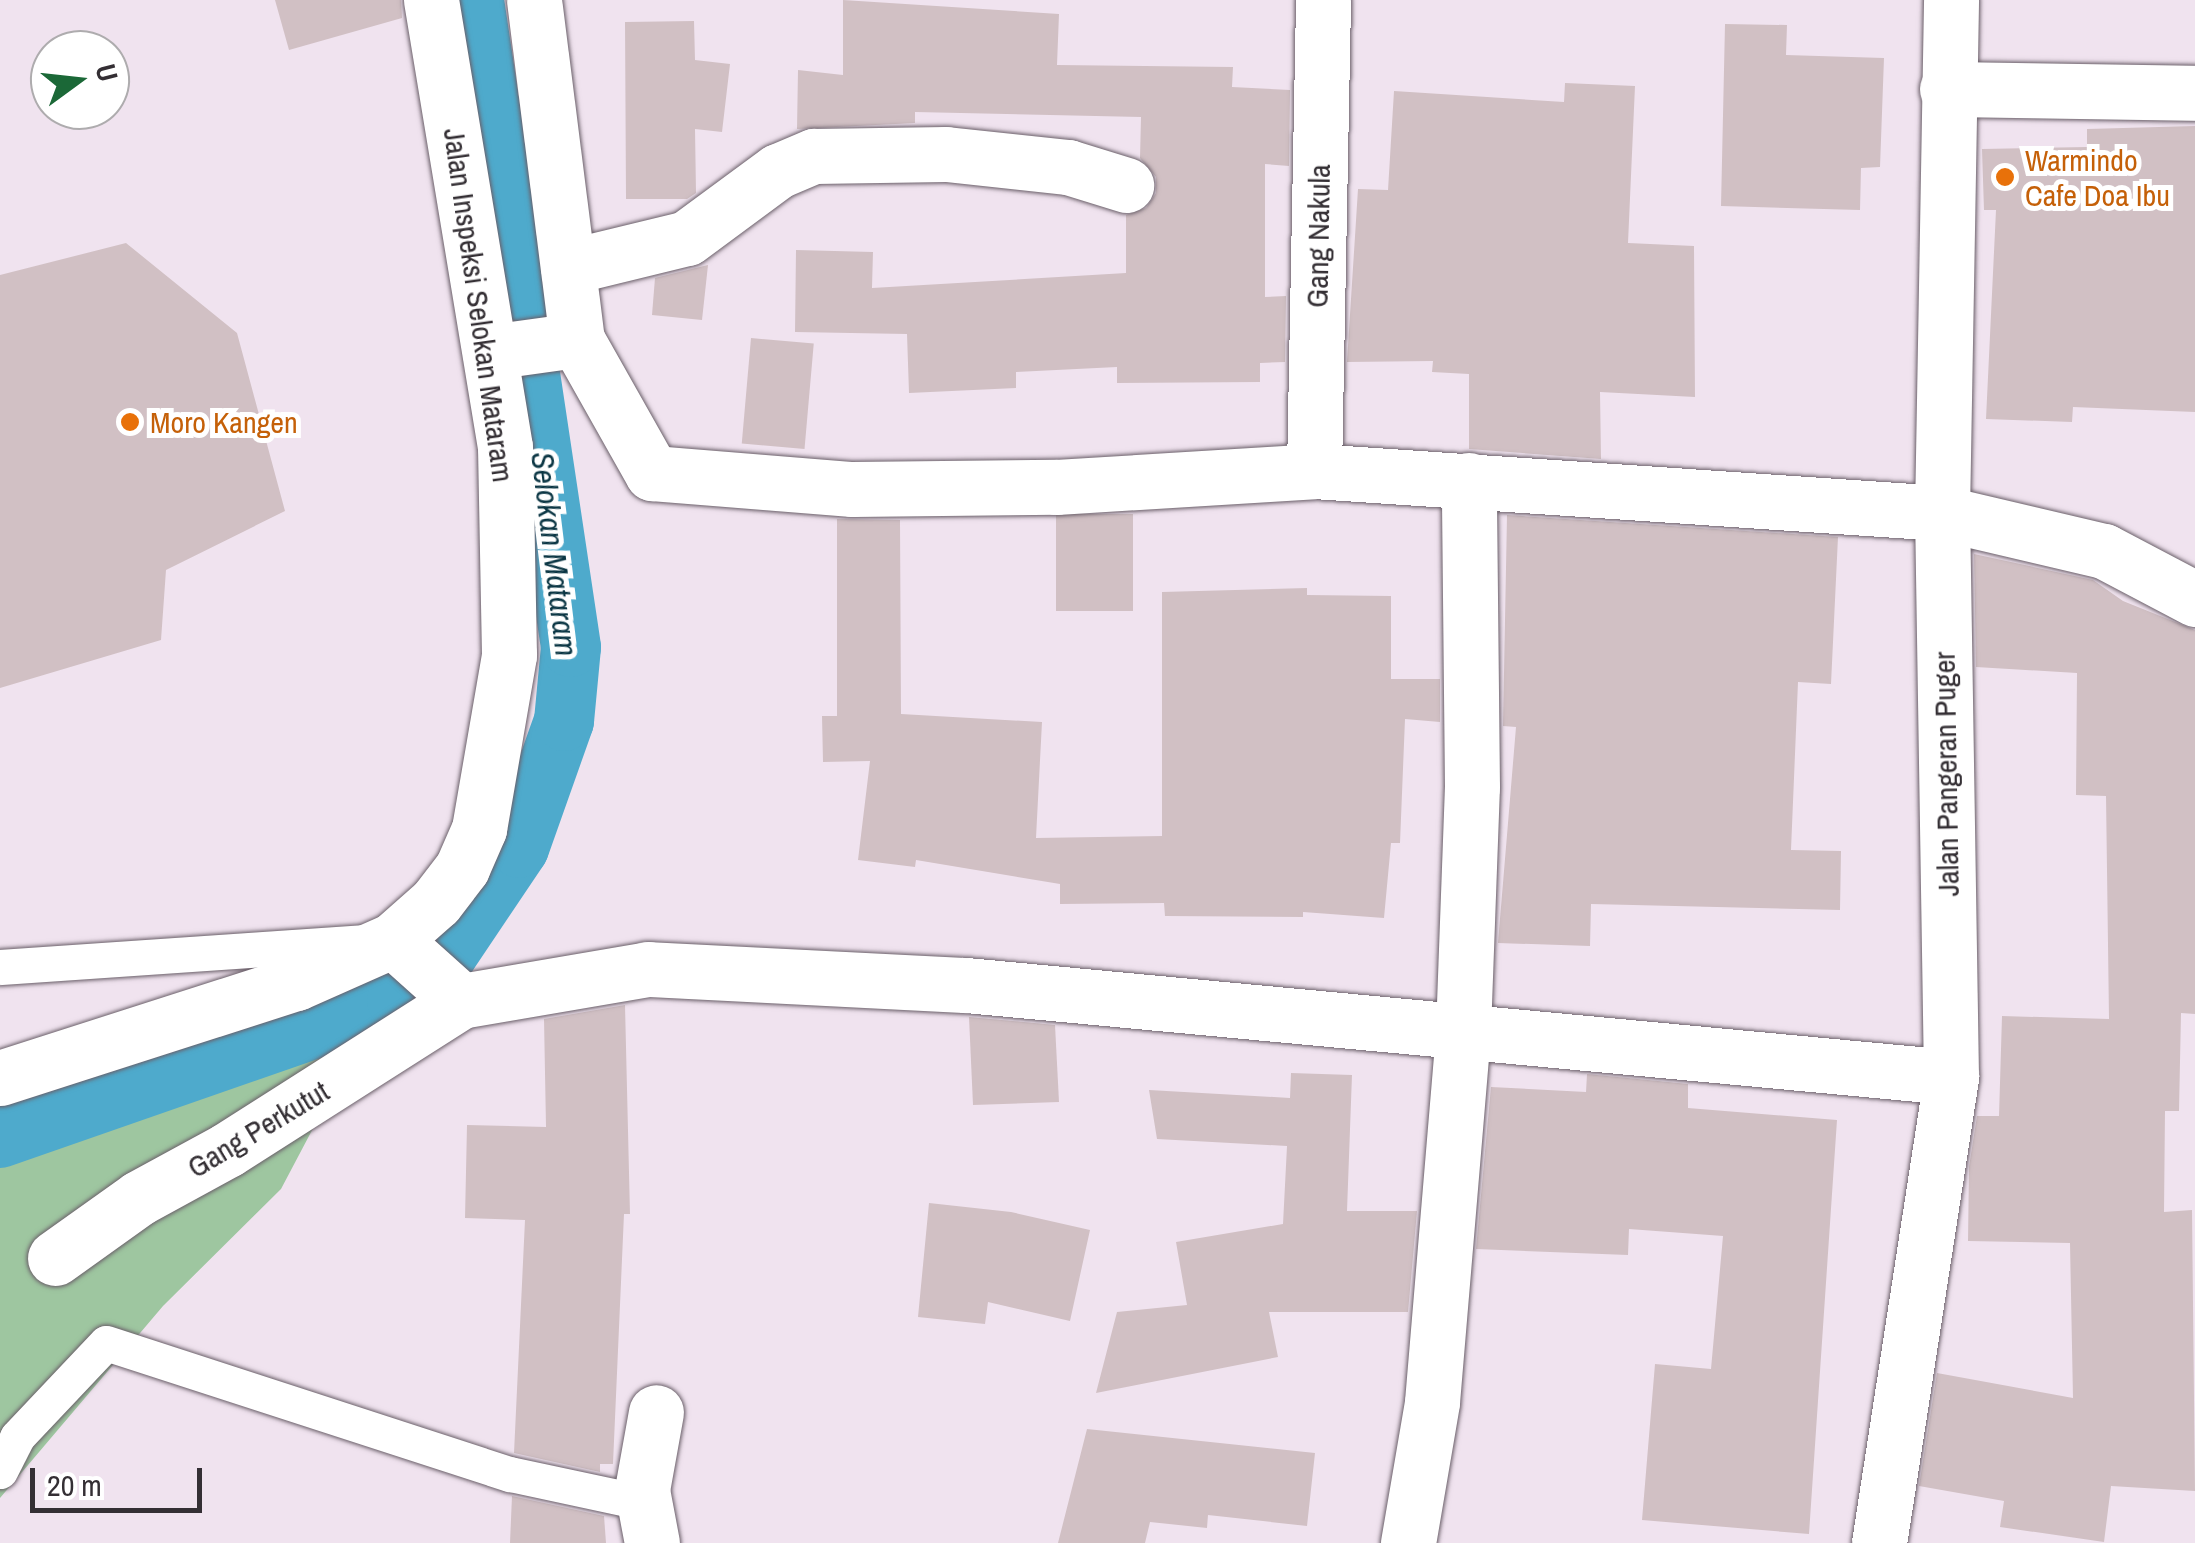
<!DOCTYPE html>
<html>
<head>
<meta charset="utf-8">
<style>
	body { margin:0 }
	#map { position:relative; width:2195px; height:1543px; overflow:hidden; background:#f0e3ef; font-family:"Archivo Narrow",sans-serif }
	div>[style] { position:absolute }
	[style*='--x'] { left:calc(var(--x)*1px); top:calc(var(--y)*1px); width:calc(var(--w)*1px); rotate:calc(var(--a)*1deg) }
	.green>* { inset:0; background:#9ec6a0 }
	.canal>* { height:60px; margin:-30px; padding:0 30px; transform-origin:30px; border-radius:30px; background:#4eaacc }
	.building>* { inset:0; background:#d1c0c4; transform-origin:0 0 }
	.roads { filter:drop-shadow(0 0 2px #6a5f69) drop-shadow(0 0 2px #6a5f69) }
	.service>* { height:35px; margin:-17.5px; padding:0 17.5px; transform-origin:17.5px; border-radius:17.5px; background:#fff }
	.minor>* { height:55px; margin:-27.5px; padding:0 27.5px; transform-origin:27.5px; border-radius:27.5px; background:#fff }
	.tertiary>* { height:55px; margin:-27.5px; padding:0 27.5px; transform-origin:27.5px; border-radius:27.5px; background:#fff }
	.dots>* { width:28px; height:28px; translate:-50% -50%; box-sizing:border-box; border:5px solid #fff; border-radius:50% }
	span { translate:-50% -50%; white-space:nowrap; text-align:center; line-height:1.15; -webkit-text-stroke:10px #fff; paint-order:stroke }
	.food-label { font-size:30px; color:#c56008 }
	.left { translate:0 -50%; text-align:left }
	.street-label { font-size:30px; color:#342f34 }
	.water-label { font-size:32px; color:#0b3644; font-style:italic }
	.north { position:absolute; left:30px; top:30px; width:100px; height:100px; box-sizing:border-box; background:#fff; border:2px solid #aeacae; border-radius:50%; rotate:75deg; font-size:28px; font-weight:700; line-height:40px; text-align:center; color:#342f34 }
	.north::after { content:''; display:block; margin:auto; width:35px; height:45px; background:#1b6837; clip-path:polygon(50% 0,100% 100%,50% 72%,0 100%) }
	.scale { position:absolute; left:30px; top:1468px; width:172px; height:45px; box-sizing:border-box; border:5px solid #342f34; border-top:0; padding-left:12px; font-size:30px; line-height:35px; white-space:nowrap; color:#342f34; -webkit-text-stroke:8px #fff; paint-order:stroke }
</style>
</head>
<body>
<div id="map">
	<div class="green">
		<div style="clip-path:polygon(366px 1028px,281px 1189px,163px 1306px,0 1498px,0 1162px)"></div>
	</div>
	<div class="canal">
		<div style="--x:0;--y:1138;--w:420;--a:-19.2"></div>
		<div style="--x:397;--y:1000;--w:67;--a:-42"></div>
		<div style="--x:447;--y:955;--w:129;--a:-56.1"></div>
		<div style="--x:519;--y:848;--w:135;--a:-70.5"></div>
		<div style="--x:564;--y:721;--w:74;--a:-84.6"></div>
		<div style="--x:571;--y:647;--w:654;--a:-98.53"></div>
	</div>
	<div class="building">
		<div style="clip-path:polygon(275px 0,401px 0,402px 18px,289px 50px)"></div>
		<div style="clip-path:polygon(843px 0,1059px 14px,1057px 65px,1233px 67px,1232px 87px,1290px 90px,1289px 166px,1265px 164px,1265px 297px,1286px 296px,1285px 362px,1260px 363px,1260px 382px,1117px 383px,1117px 367px,1016px 372px,1016px 388px,909px 393px,907px 334px,795px 332px,796px 250px,873px 252px,872px 288px,1126px 273px,1126px 215px,1146px 208px,1156px 193px,1156px 177px,1140px 158px,1141px 117px,915px 112px,915px 123px,797px 129px,798px 70px,843px 75px)"></div>
		<div style="clip-path:polygon(694px 21px,695px 60px,730px 64px,722px 132px,695px 129px,696px 193px,687px 199px,626px 199px,625px 22px)"></div>
		<div style="clip-path:polygon(1725px 24px,1787px 25px,1786px 55px,1884px 58px,1880px 167px,1861px 168px,1860px 210px,1721px 206px)"></div>
		<div style="clip-path:polygon(1565px 83px,1635px 86px,1628px 243px,1694px 246px,1695px 397px,1600px 392px,1601px 459px,1469px 449px,1469px 374px,1432px 372px,1433px 361px,1347px 362px,1358px 189px,1388px 190px,1394px 91px,1564px 102px)"></div>
		<div style="clip-path:polygon(2195px 126px,2195px 412px,2073px 407px,2072px 422px,1986px 419px,1996px 210px,1984px 210px,1982px 149px,2087px 147px,2087px 129px)"></div>
		<div style="clip-path:polygon(126px 243px,237px 333px,285px 511px,166px 570px,161px 640px,0 688px,0 275px)"></div>
		<div style="clip-path:polygon(708px 265px,702px 320px,652px 315px,655px 278px)"></div>
		<div style="left:751px;top:338px;width:63px;height:106px;rotate:5deg"></div>
		<div style="left:1133px;top:514px;width:97px;height:77px;rotate:90deg"></div>
		<div style="clip-path:polygon(1507px 515px,1838px 537px,1831px 684px,1798px 682px,1791px 850px,1841px 851px,1840px 910px,1591px 904px,1590px 946px,1498px 943px,1516px 727px,1503px 726px)"></div>
		<div style="clip-path:polygon(837px 519px,900px 520px,901px 714px,1042px 722px,1036px 838px,1162px 836px,1162px 592px,1307px 588px,1307px 595px,1391px 596px,1391px 679px,1440px 679px,1440px 722px,1405px 719px,1400px 843px,1391px 843px,1384px 918px,1303px 912px,1303px 917px,1165px 916px,1164px 903px,1060px 904px,1060px 884px,916px 860px,915px 867px,858px 860px,870px 761px,823px 762px,822px 716px,837px 716px)"></div>
		<div style="clip-path:polygon(1974px 554px,2093px 580px,2123px 601px,2195px 630px,2195px 1014px,2181px 1013px,2179px 1111px,2165px 1111px,2164px 1212px,2192px 1210px,2195px 1491px,2111px 1486px,2104px 1542px,2000px 1527px,2004px 1501px,1919px 1486px,1937px 1373px,2073px 1398px,2070px 1243px,1968px 1241px,1969px 1167px,1977px 1116px,1999px 1116px,2002px 1016px,2109px 1019px,2106px 796px,2076px 795px,2077px 673px,1976px 667px)"></div>
		<div style="clip-path:polygon(625px 1005px,630px 1214px,624px 1214px,613px 1464px,600px 1464px,600px 1472px,514px 1453px,525px 1220px,465px 1218px,467px 1125px,546px 1127px,544px 1019px)"></div>
		<div style="clip-path:polygon(969px 1017px,1055px 1025px,1059px 1102px,973px 1105px)"></div>
		<div style="clip-path:polygon(1291px 1073px,1352px 1075px,1347px 1211px,1417px 1211px,1408px 1312px,1269px 1312px,1278px 1357px,1096px 1393px,1117px 1312px,1187px 1305px,1176px 1242px,1283px 1224px,1287px 1146px,1157px 1139px,1149px 1090px,1290px 1098px)"></div>
		<div style="clip-path:polygon(1587px 1074px,1688px 1084px,1688px 1108px,1837px 1120px,1809px 1534px,1642px 1520px,1655px 1364px,1711px 1369px,1723px 1236px,1629px 1229px,1628px 1255px,1476px 1249px,1491px 1087px,1586px 1092px)"></div>
		<div style="clip-path:polygon(929px 1203px,1011px 1212px,1090px 1230px,1070px 1321px,988px 1302px,985px 1324px,918px 1317px)"></div>
		<div style="clip-path:polygon(1087px 1429px,1315px 1453px,1307px 1526px,1208px 1515px,1207px 1528px,1150px 1522px,1145px 1543px,1058px 1543px)"></div>
		<div style="clip-path:polygon(512px 1496px,604px 1516px,606px 1543px,510px 1543px)"></div>
	</div>
	<div class="roads">
		<div class="service">
			<div style="--x:0;--y:967;--w:364;--a:-3.9"></div>
			<div style="--x:0;--y:1471;--w:38;--a:-63"></div>
			<div style="--x:17;--y:1437;--w:129;--a:-46.6"></div>
			<div style="--x:106;--y:1343;--w:425;--a:18"></div>
			<div style="--x:510;--y:1474;--w:138;--a:12.1"></div>
		</div>
		<div class="minor">
			<div style="--x:534;--y:0;--w:343;--a:82.8"></div>
			<div style="--x:577;--y:340;--w:153;--a:60.6"></div>
			<div style="--x:652;--y:473;--w:201;--a:4.6"></div>
			<div style="--x:852;--y:489;--w:204;--a:-0.6"></div>
			<div style="--x:1056;--y:487;--w:258;--a:-3.5"></div>
			<div style="--x:1314;--y:471;--w:629;--a:3.83"></div>
			<div style="--x:1942;--y:513;--w:166;--a:13.2"></div>
			<div style="--x:2104;--y:551;--w:103;--a:27.8"></div>
			<div style="--x:1947;--y:89;--w:248;--a:0.9"></div>
			<div style="--x:568;--y:267;--w:122;--a:-13.7"></div>
			<div style="--x:687;--y:238;--w:113;--a:-36.4"></div>
			<div style="--x:778;--y:171;--w:39;--a:-23"></div>
			<div style="--x:814;--y:156;--w:132;--a:-0.9"></div>
			<div style="--x:946;--y:154;--w:123;--a:6.1"></div>
			<div style="--x:1068;--y:167;--w:61;--a:17.2"></div>
			<div style="--x:490;--y:352;--w:88;--a:-7.9"></div>
			<div style="--x:1314;--y:471;--w:471;--a:-88.9"></div>
			<div style="--x:393;--y:940;--w:91;--a:41.9"></div>
			<div style="--x:461;--y:1001;--w:190;--a:-9.7"></div>
			<div style="--x:648;--y:969;--w:318;--a:2.9"></div>
			<div style="--x:966;--y:985;--w:989;--a:5.34"></div>
			<div style="--x:55;--y:1258;--w:103;--a:-35.5"></div>
			<div style="--x:139;--y:1198;--w:100;--a:-28.6"></div>
			<div style="--x:227;--y:1150;--w:277;--a:-32.5"></div>
			<div style="--x:652;--y:1543;--w:54;--a:-100.7"></div>
			<div style="--x:642;--y:1490;--w:79;--a:-79.8"></div>
			<div style="--x:1408;--y:1543;--w:143;--a:-80.3"></div>
			<div style="--x:1432;--y:1402;--w:372;--a:-85.2"></div>
			<div style="--x:1463;--y:1031;--w:244;--a:-87.9"></div>
			<div style="--x:1472;--y:787;--w:307;--a:-90.6"></div>
			<div style="--x:1879;--y:1543;--w:472;--a:-81.2"></div>
			<div style="--x:1951;--y:1077;--w:564;--a:-90.91"></div>
			<div style="--x:1942;--y:513;--w:513;--a:-88.99"></div>
		</div>
		<div class="tertiary">
			<div style="--x:0;--y:1078;--w:311;--a:-17.8"></div>
			<div style="--x:296;--y:983;--w:106;--a:-23.9"></div>
			<div style="--x:393;--y:940;--w:57;--a:-41.5"></div>
			<div style="--x:436;--y:902;--w:43;--a:-52.6"></div>
			<div style="--x:462;--y:868;--w:43;--a:-66.4"></div>
			<div style="--x:479;--y:829;--w:177;--a:-80.2"></div>
			<div style="--x:509;--y:655;--w:208;--a:-91.1"></div>
			<div style="--x:505;--y:447;--w:453;--a:-99.4"></div>
		</div>
	</div>
	<div class="dots">
		<div style="left:2005px;top:177px;background:#e8710a"></div>
		<div style="left:130px;top:422px;background:#e8710a"></div>
	</div>
	<div class="food-label">
		<span class="left" style="left:2025px;top:177px">Warmindo<br>Cafe Doa Ibu</span>
		<span class="left" style="left:150px;top:422px">Moro Kangen</span>
	</div>
	<div class="street-label">
		<span style="left:1318px;top:236px;rotate:-89deg">Gang Nakula</span>
		<span style="left:479px;top:305px;rotate:82deg">Jalan Inspeksi Selokan Mataram</span>
		<span style="left:1946px;top:774px;rotate:-91deg">Jalan Pangeran Puger</span>
		<span style="left:258px;top:1129px;rotate:-31deg">Gang Perkutut</span>
	</div>
	<div class="water-label">
		<span style="left:554px;top:554px;rotate:83deg">Selokan Mataram</span>
	</div>
	<div class="north">U</div>
	<div class="scale">20 m</div>
</div>
</body>
</html>
